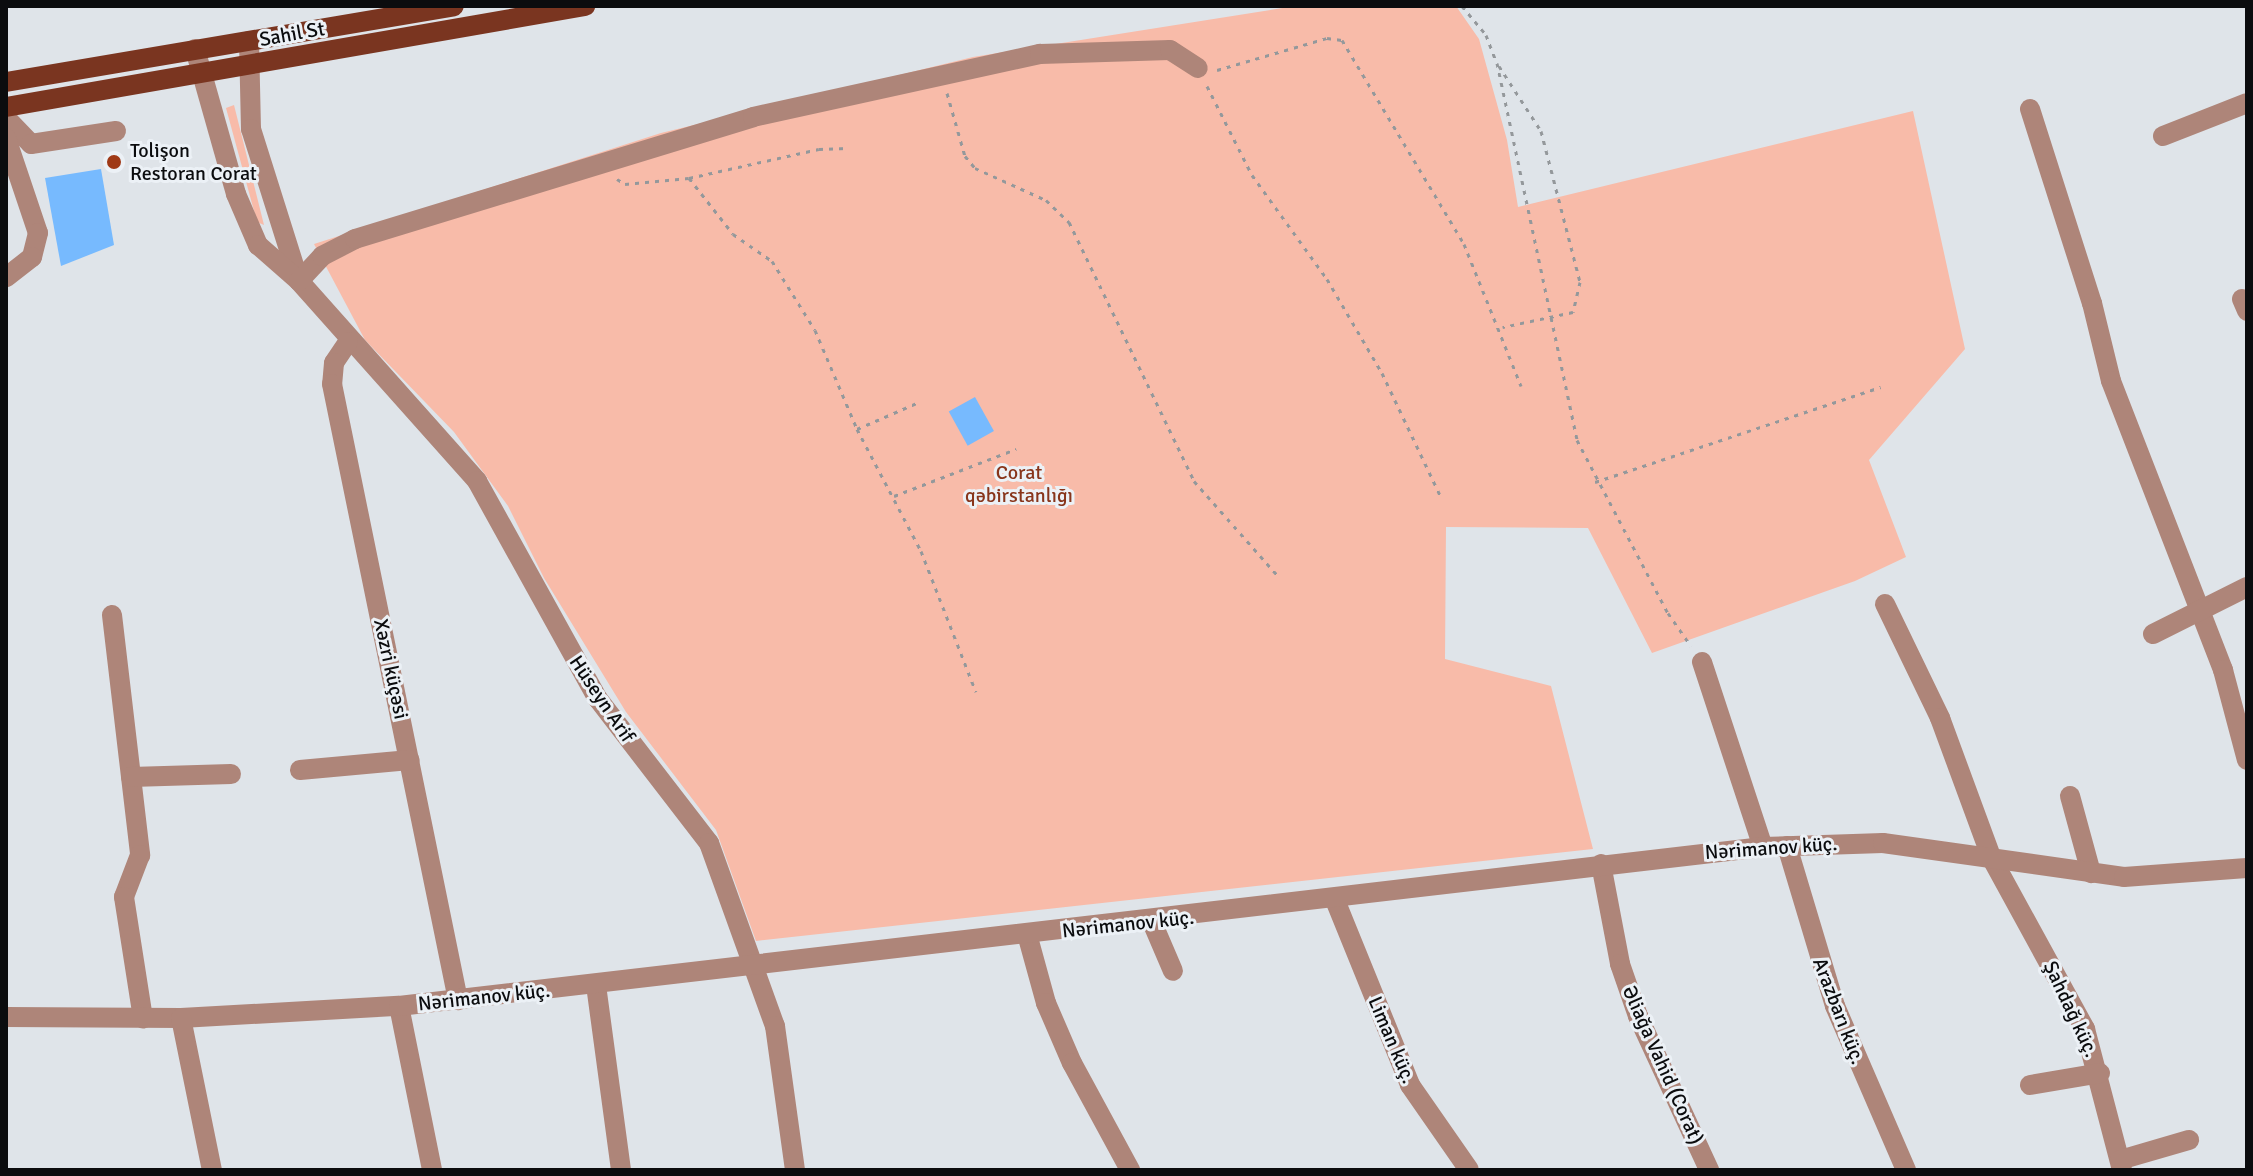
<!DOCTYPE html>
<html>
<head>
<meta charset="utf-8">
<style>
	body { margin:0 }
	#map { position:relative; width:2253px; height:1176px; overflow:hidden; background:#dfe4e9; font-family:Signika,sans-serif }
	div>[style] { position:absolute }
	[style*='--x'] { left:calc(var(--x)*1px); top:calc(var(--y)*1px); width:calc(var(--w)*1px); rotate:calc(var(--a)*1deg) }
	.green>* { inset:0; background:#f8bba9 }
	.building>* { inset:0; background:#77bafe; transform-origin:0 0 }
	.path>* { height:3px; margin-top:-1.5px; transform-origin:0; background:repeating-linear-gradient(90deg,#94989b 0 4px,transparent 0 10px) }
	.minor>* { height:20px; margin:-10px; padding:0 10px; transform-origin:10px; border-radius:10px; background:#ae8579 }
	.major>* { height:20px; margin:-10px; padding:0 10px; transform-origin:10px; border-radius:10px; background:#7a3520 }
	.dots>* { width:22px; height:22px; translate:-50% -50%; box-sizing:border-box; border:4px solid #ecf1f6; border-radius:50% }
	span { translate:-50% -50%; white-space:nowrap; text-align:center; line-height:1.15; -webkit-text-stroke:6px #ecf1f6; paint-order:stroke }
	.street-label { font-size:20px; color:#0b0c0e }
	.poi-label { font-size:20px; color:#0b0c0e }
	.left { translate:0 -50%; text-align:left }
	.park-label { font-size:20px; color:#88351b }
	.frame { position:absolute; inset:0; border:8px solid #0b0c0e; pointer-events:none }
</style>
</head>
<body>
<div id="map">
	<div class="green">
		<div style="clip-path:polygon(1295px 6px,1456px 6px,1479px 39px,1507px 140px,1518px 207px,1913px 111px,1965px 349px,1869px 460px,1906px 557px,1855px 581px,1652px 653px,1588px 528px,1446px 527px,1445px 659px,1551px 686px,1593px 849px,756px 941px,716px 830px,626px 712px,544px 578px,508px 506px,454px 432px,365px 340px,314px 244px,661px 133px,973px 57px)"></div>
		<div style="clip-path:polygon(234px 105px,264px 225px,257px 222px,226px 108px)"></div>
	</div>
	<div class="building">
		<div style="clip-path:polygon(101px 169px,114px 245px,61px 266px,45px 178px)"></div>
		<div style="left:975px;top:397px;width:39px;height:30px;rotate:61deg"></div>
	</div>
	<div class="path">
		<div style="--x:1462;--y:6;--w:38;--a:50"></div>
		<div style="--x:1486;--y:35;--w:30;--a:69"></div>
		<div style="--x:1497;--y:63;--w:385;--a:78"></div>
		<div style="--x:1577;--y:440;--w:195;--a:62.3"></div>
		<div style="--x:1668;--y:613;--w:40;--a:55.1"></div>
		<div style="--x:1499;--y:66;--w:77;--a:57.1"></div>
		<div style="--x:1541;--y:131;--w:156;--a:75.5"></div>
		<div style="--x:1580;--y:282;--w:31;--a:103"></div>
		<div style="--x:1573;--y:312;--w:72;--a:167.9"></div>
		<div style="--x:1217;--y:70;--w:115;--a:-16.2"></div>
		<div style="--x:1327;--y:38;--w:15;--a:8"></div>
		<div style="--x:1342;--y:40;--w:238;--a:59.1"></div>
		<div style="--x:1464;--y:244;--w:153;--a:68.1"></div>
		<div style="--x:1207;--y:86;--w:100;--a:63.2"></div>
		<div style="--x:1252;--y:175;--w:128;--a:54.2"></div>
		<div style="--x:1327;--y:279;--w:109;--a:59.7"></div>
		<div style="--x:1382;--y:373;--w:135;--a:64.6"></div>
		<div style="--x:947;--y:93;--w:66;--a:74.1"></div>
		<div style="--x:965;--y:156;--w:16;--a:50"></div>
		<div style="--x:975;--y:168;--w:78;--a:24.3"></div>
		<div style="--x:1046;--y:200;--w:32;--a:44"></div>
		<div style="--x:1069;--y:222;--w:288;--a:64.2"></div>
		<div style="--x:1194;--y:481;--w:128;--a:48.5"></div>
		<div style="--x:689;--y:178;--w:71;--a:51.8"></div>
		<div style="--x:733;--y:234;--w:47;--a:34.7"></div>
		<div style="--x:772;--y:261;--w:81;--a:58.1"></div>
		<div style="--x:815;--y:330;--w:108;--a:67"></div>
		<div style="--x:857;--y:429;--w:138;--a:62.3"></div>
		<div style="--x:921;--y:551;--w:151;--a:68.7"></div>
		<div style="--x:617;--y:179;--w:9;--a:32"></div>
		<div style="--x:625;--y:184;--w:64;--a:-5.4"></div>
		<div style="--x:689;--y:178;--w:133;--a:-12.6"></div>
		<div style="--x:819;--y:149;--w:29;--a:-2"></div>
		<div style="--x:857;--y:429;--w:68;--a:-23.5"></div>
		<div style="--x:1595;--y:482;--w:301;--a:-18.4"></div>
		<div style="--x:894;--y:496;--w:131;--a:-21.1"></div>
	</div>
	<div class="minor">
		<div style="--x:249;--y:41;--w:88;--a:88.7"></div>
		<div style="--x:251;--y:129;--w:159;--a:72.5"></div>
		<div style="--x:195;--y:49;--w:151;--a:74.2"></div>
		<div style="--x:236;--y:194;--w:56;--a:66.7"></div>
		<div style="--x:258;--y:245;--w:55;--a:41.3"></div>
		<div style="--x:299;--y:281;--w:268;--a:48.3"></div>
		<div style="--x:477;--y:481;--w:249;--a:61"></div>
		<div style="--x:598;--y:699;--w:182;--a:52.4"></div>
		<div style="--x:709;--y:843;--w:195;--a:70.2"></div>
		<div style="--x:775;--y:1026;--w:145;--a:82.1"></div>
		<div style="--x:2030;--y:109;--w:204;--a:72.3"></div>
		<div style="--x:2092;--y:303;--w:80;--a:76.3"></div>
		<div style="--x:2111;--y:381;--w:310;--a:68.8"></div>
		<div style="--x:2223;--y:670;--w:93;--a:75.1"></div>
		<div style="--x:6;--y:118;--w:36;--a:46"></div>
		<div style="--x:31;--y:144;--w:86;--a:-8.7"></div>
		<div style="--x:2163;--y:136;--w:90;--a:-21.4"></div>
		<div style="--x:6;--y:138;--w:100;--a:71.4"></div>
		<div style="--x:38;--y:233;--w:25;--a:104"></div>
		<div style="--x:32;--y:257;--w:33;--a:142"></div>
		<div style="--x:299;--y:281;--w:34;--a:-47"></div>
		<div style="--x:322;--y:256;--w:37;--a:-27"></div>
		<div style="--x:355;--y:239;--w:416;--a:-17"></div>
		<div style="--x:753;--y:117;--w:294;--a:-12.4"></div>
		<div style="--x:1040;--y:54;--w:130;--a:-1.8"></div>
		<div style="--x:1170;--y:50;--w:33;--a:33"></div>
		<div style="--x:2242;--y:299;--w:13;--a:67"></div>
		<div style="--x:348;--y:342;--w:25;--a:124"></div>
		<div style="--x:334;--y:363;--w:21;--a:95"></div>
		<div style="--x:332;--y:384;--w:629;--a:78.44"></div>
		<div style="--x:1885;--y:604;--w:127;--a:64.2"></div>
		<div style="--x:1940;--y:718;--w:150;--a:69.8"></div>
		<div style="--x:1992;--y:859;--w:194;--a:61.3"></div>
		<div style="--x:2085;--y:1029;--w:146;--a:75.3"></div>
		<div style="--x:112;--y:615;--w:242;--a:83.3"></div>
		<div style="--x:140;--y:855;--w:45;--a:110.9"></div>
		<div style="--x:124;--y:897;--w:123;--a:81.1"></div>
		<div style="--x:2153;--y:634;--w:105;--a:-26.6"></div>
		<div style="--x:1702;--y:662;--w:195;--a:71.8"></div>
		<div style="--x:300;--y:770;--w:110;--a:-5.2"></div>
		<div style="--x:131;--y:777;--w:100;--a:-1.7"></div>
		<div style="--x:2070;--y:796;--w:80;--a:74.7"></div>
		<div style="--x:1787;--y:846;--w:167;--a:73.3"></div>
		<div style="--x:1835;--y:1006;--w:179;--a:66.6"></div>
		<div style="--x:1601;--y:864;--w:102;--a:79.2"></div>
		<div style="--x:1620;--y:964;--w:55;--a:70.9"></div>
		<div style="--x:1638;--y:1016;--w:170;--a:65.2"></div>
		<div style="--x:1335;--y:900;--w:200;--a:67.9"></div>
		<div style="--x:1410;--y:1085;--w:103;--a:55.2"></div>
		<div style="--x:1152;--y:922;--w:53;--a:66.8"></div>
		<div style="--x:1027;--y:934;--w:72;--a:74.6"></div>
		<div style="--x:1046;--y:1003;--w:65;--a:66.6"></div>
		<div style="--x:1072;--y:1063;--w:122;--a:61.5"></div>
		<div style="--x:596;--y:985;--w:187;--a:82.3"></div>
		<div style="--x:399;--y:1006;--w:167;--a:78.6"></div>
		<div style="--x:6;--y:1017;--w:175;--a:0.3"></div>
		<div style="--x:181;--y:1018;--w:218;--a:-3.2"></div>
		<div style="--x:399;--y:1006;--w:1373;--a:-6.65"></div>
		<div style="--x:1763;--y:847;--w:120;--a:-1.9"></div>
		<div style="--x:1883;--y:843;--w:243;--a:8"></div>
		<div style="--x:2124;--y:877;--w:123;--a:-4.2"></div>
		<div style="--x:181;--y:1018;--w:155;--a:78.5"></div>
		<div style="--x:2030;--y:1085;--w:71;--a:-9.7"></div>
		<div style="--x:2120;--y:1160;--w:72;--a:-16.2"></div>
	</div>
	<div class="major">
		<div style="--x:6;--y:82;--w:454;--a:-9.6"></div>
		<div style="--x:6;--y:107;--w:588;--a:-9.9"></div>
	</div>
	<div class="dots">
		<div style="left:114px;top:162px;background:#9f3916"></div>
	</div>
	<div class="street-label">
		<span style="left:292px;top:34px;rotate:-10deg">Sahil St</span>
		<span style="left:391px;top:669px;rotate:78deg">Xəzri küçəsi</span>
		<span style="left:602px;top:699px;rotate:56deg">Hüseyn Arif</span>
		<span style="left:1771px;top:848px;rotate:-4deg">Nərimanov küç.</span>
		<span style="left:1128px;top:924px;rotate:-6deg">Nərimanov küç.</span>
		<span style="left:484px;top:997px;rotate:-6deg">Nərimanov küç.</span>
		<span style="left:2071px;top:1009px;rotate:65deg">Şahdağ küç.</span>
		<span style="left:1839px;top:1011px;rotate:69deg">Arazbarı küç.</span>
		<span style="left:1392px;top:1040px;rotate:67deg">Liman küç.</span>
		<span style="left:1663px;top:1065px;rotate:66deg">Əliağa Vahid (Corat)</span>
	</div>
	<div class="poi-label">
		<span class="left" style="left:130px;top:162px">Tolişon<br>Restoran Corat</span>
	</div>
	<div class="park-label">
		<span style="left:1019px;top:484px">Corat<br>qəbirstanlığı</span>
	</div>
	<div class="frame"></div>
</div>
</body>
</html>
